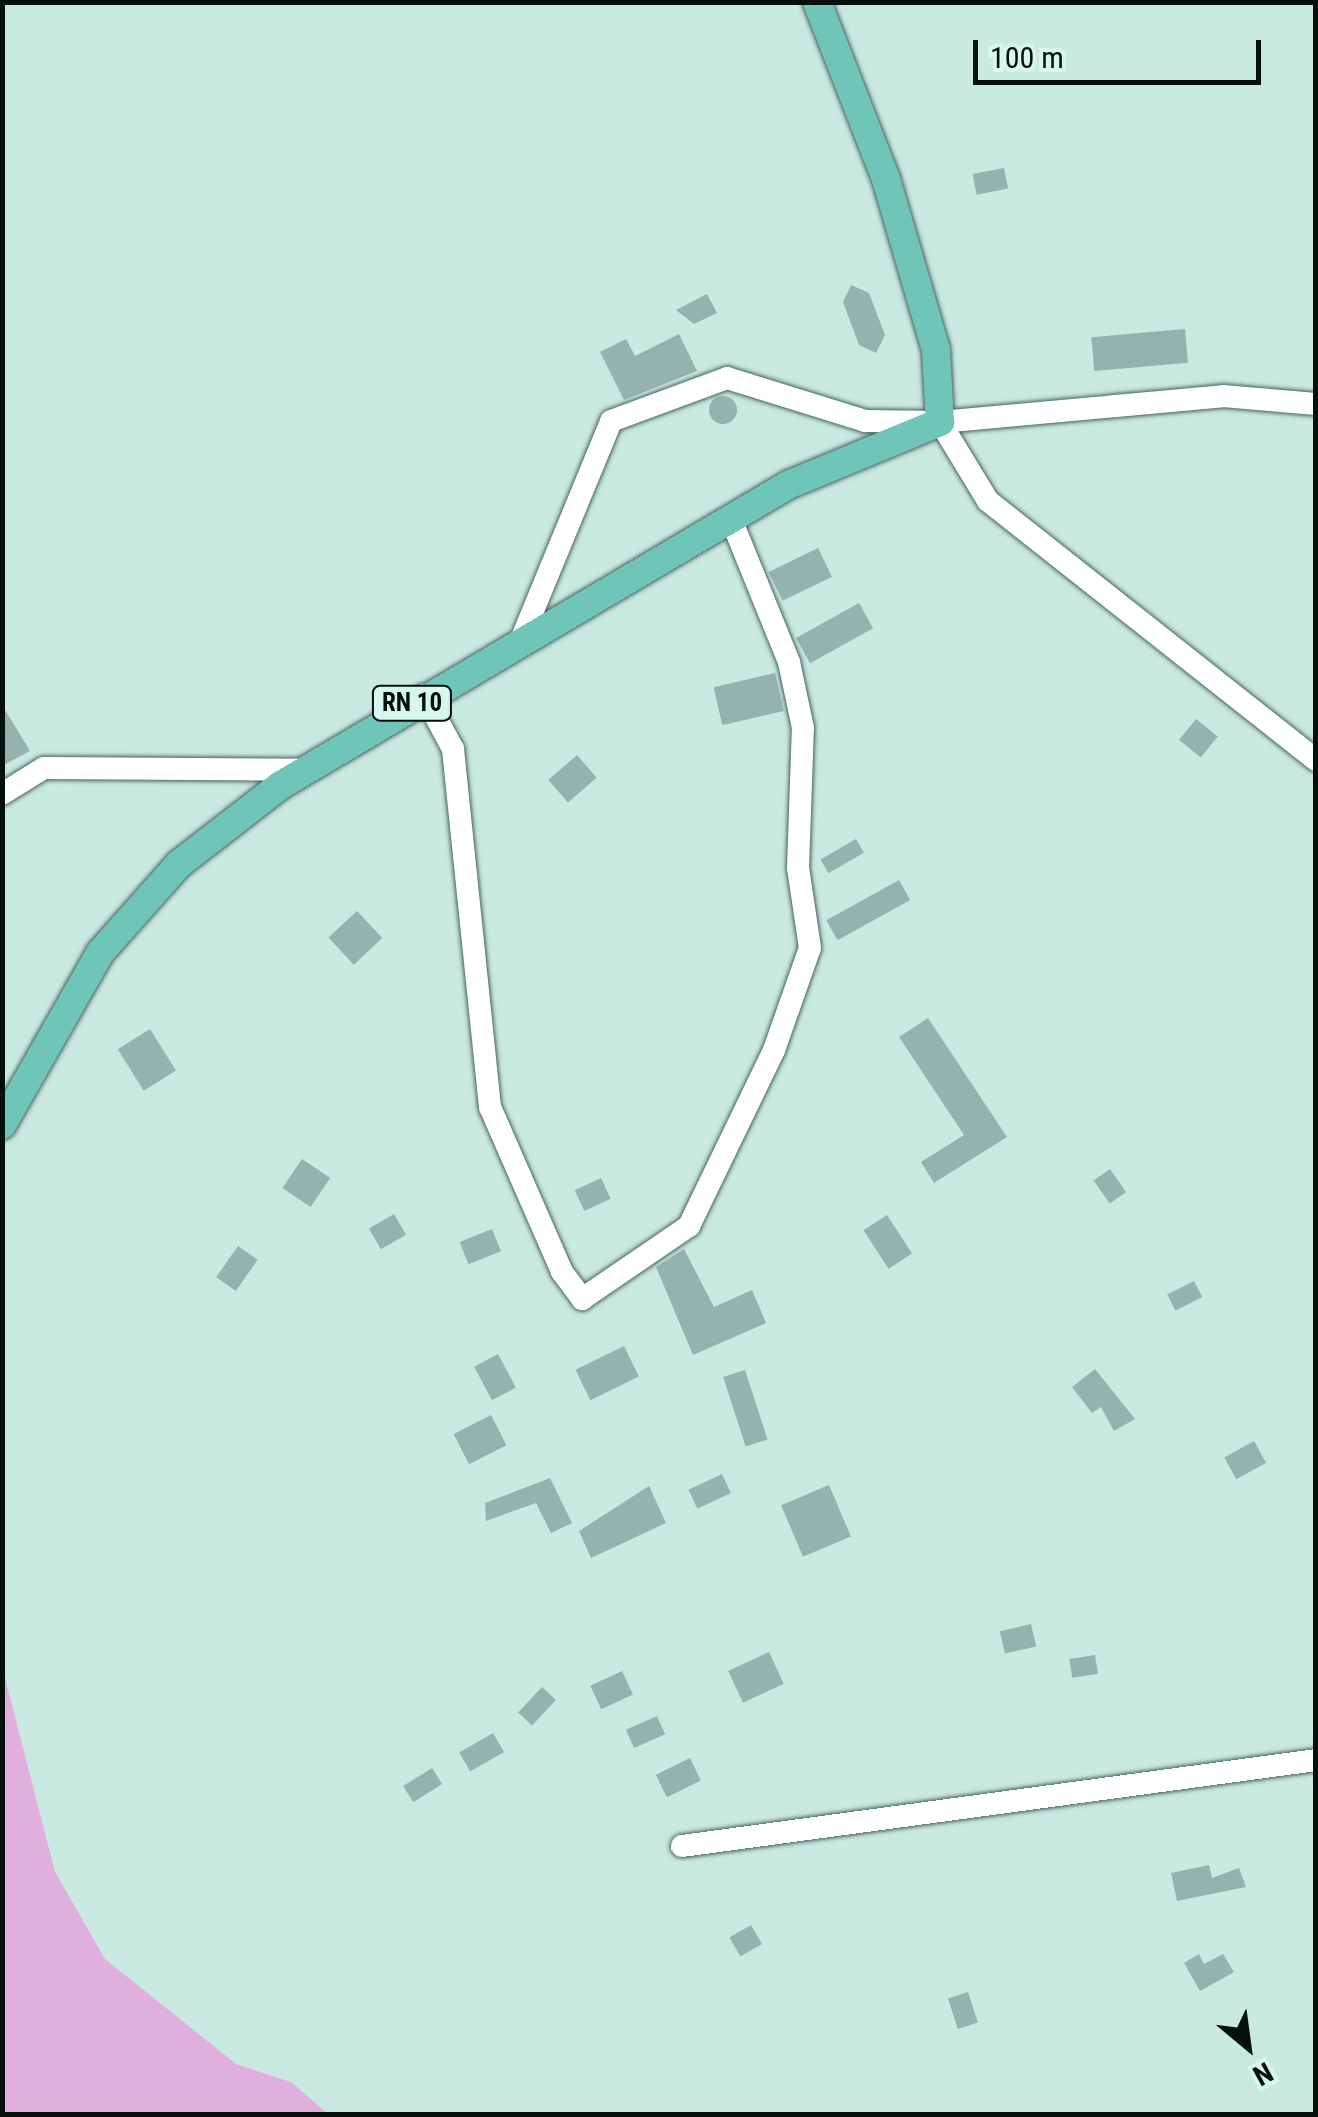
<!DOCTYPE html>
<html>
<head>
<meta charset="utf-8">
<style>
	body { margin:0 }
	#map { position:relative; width:1318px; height:2117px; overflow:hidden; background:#c9e9e1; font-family:"Roboto Condensed",sans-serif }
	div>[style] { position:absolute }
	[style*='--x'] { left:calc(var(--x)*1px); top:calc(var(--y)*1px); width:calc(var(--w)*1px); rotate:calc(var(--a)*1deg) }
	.water>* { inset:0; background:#e1afdd }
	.building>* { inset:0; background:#95b3ac; transform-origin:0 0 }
	.round { border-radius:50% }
	.roads { filter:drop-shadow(0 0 2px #47645e) drop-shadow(0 0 2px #47645e) }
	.minor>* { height:22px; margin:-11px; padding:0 11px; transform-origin:11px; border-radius:11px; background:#fff }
	.major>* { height:28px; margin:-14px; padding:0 14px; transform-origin:14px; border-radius:14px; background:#70c5b9 }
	span { translate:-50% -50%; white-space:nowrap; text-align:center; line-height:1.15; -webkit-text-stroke:9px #d6f6ee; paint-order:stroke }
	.shield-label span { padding:2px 8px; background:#d6f6ee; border:2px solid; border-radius:8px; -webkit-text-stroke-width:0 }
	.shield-label { font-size:25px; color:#05100d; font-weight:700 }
	.frame { position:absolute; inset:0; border:5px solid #05100d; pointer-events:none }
	.north { position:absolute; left:1198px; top:1997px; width:100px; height:100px; -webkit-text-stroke:8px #d6f6ee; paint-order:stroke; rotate:151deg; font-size:28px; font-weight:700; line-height:40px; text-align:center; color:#05100d }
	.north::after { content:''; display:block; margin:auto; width:35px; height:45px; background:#05100d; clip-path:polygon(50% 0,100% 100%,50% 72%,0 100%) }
	.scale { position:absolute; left:973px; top:40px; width:288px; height:45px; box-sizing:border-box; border:5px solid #05100d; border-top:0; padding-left:12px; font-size:30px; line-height:35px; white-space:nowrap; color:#05100d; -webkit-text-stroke:8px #d6f6ee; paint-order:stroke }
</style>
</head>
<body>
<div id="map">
	<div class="water">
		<div style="clip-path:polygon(3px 1670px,55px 1872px,105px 1959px,236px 2064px,291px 2082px,328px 2114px,3px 2114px)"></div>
	</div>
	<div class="building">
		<div style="left:1004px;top:168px;width:21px;height:32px;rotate:79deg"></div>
		<div style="clip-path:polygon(851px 285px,869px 293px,885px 335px,876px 353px,859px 345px,843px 302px)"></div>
		<div style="clip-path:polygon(707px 294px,717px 313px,694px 324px,676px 310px)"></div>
		<div style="left:1185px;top:329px;width:34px;height:94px;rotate:85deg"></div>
		<div style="clip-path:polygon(679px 334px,697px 371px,624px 400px,600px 352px,626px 339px,635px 356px)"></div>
		<div class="round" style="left:709px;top:396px;width:28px;height:28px"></div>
		<div style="left:818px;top:548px;width:32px;height:55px;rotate:64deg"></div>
		<div style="left:859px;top:603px;width:29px;height:72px;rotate:61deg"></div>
		<div style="left:775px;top:673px;width:39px;height:63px;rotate:77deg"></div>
		<div style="clip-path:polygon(2px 705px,30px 751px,2px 766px)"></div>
		<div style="left:1196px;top:719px;width:28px;height:27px;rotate:39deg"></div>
		<div style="left:577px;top:755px;width:30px;height:38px;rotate:49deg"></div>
		<div style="left:856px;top:839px;width:16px;height:41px;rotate:60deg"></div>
		<div style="left:899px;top:880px;width:23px;height:83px;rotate:61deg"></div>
		<div style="left:357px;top:911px;width:37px;height:39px;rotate:47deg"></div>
		<div style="clip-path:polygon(928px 1018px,1007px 1137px,934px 1183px,921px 1162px,964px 1135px,899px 1037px)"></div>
		<div style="left:150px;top:1029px;width:49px;height:38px;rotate:58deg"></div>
		<div style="left:302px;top:1159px;width:34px;height:35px;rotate:34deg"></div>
		<div style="left:1110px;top:1169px;width:28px;height:20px;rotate:55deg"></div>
		<div style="left:601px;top:1178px;width:23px;height:29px;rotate:65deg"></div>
		<div style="left:394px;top:1214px;width:24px;height:29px;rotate:60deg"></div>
		<div style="left:887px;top:1215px;width:46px;height:28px;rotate:57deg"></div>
		<div style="left:492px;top:1229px;width:24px;height:35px;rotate:68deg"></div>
		<div style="left:238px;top:1246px;width:24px;height:38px;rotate:35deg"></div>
		<div style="clip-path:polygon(684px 1249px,714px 1307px,752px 1290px,766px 1323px,693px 1355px,656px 1267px)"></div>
		<div style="left:1194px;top:1281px;width:18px;height:30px;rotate:63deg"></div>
		<div style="left:624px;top:1346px;width:34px;height:54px;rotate:64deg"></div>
		<div style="left:498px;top:1354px;width:38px;height:27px;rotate:62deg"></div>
		<div style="clip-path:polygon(1095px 1369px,1135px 1419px,1114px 1431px,1101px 1407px,1092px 1413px,1072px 1387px)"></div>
		<div style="left:745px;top:1370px;width:73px;height:23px;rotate:72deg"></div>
		<div style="left:491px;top:1415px;width:34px;height:42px;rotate:63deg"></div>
		<div style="left:1254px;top:1441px;width:25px;height:34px;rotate:61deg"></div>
		<div style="left:722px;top:1474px;width:21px;height:37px;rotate:65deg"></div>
		<div style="clip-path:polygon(550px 1478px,572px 1523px,551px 1533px,536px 1503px,486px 1521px,485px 1503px)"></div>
		<div style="left:829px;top:1485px;width:56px;height:52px;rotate:67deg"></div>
		<div style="clip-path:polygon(649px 1486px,666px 1523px,591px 1558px,579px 1531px)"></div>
		<div style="left:1031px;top:1624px;width:23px;height:32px;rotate:77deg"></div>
		<div style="left:769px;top:1652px;width:35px;height:45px;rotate:65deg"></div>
		<div style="left:1095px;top:1655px;width:19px;height:26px;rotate:81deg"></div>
		<div style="left:622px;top:1671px;width:26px;height:35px;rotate:65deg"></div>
		<div style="left:542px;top:1687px;width:19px;height:35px;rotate:43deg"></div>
		<div style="left:657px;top:1716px;width:20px;height:34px;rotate:66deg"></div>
		<div style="left:493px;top:1733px;width:22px;height:39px;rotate:60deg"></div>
		<div style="left:690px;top:1758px;width:25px;height:38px;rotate:64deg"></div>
		<div style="left:432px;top:1768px;width:19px;height:34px;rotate:58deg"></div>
		<div style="clip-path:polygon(1209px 1865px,1212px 1878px,1239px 1868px,1246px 1887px,1177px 1901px,1171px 1873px)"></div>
		<div style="left:751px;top:1925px;width:22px;height:25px;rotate:60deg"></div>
		<div style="clip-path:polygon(1199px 1954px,1204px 1964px,1223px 1954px,1234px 1972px,1200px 1991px,1184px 1963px)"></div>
		<div style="left:968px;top:1992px;width:32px;height:21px;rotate:72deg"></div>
	</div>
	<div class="roads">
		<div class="minor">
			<div style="--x:940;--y:422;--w:92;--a:58.7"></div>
			<div style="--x:988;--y:501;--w:418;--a:38.3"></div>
			<div style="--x:523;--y:635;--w:231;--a:-67.6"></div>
			<div style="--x:611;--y:421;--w:124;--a:-20.3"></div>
			<div style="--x:727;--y:378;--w:145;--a:17.3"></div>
			<div style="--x:865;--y:421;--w:75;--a:0.8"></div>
			<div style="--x:940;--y:422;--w:284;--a:-5.2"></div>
			<div style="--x:1223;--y:396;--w:93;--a:4.9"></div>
			<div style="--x:424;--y:695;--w:61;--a:61.8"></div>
			<div style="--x:453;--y:749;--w:360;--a:84.1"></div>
			<div style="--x:490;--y:1107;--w:180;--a:66.4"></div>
			<div style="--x:562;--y:1272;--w:34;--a:53"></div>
			<div style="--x:582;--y:1299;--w:130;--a:-34.3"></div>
			<div style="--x:689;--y:1226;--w:195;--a:-64.2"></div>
			<div style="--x:774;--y:1050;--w:108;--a:-70.6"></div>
			<div style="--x:810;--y:948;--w:81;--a:-98.5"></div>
			<div style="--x:798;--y:868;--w:140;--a:-88"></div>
			<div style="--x:803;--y:728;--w:67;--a:-102"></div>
			<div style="--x:789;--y:662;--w:157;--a:-112.1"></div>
			<div style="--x:2;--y:794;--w:49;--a:-31.8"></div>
			<div style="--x:44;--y:768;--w:261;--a:0.4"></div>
			<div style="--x:682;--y:1846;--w:640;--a:-7.72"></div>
		</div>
		<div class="major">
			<div style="--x:2;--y:1125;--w:198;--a:-60.3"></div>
			<div style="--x:100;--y:953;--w:119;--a:-48.4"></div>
			<div style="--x:179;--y:864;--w:129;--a:-37.8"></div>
			<div style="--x:281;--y:785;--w:589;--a:-30.61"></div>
			<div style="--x:788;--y:485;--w:165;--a:-22.5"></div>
			<div style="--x:940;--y:422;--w:72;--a:-93.2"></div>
			<div style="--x:936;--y:350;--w:178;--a:-106.3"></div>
			<div style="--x:886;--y:179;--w:190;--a:-111.3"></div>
		</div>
	</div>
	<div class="shield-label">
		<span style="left:412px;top:703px">RN 10</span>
	</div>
	<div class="frame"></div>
	<div class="north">N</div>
	<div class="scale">100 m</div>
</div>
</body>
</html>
